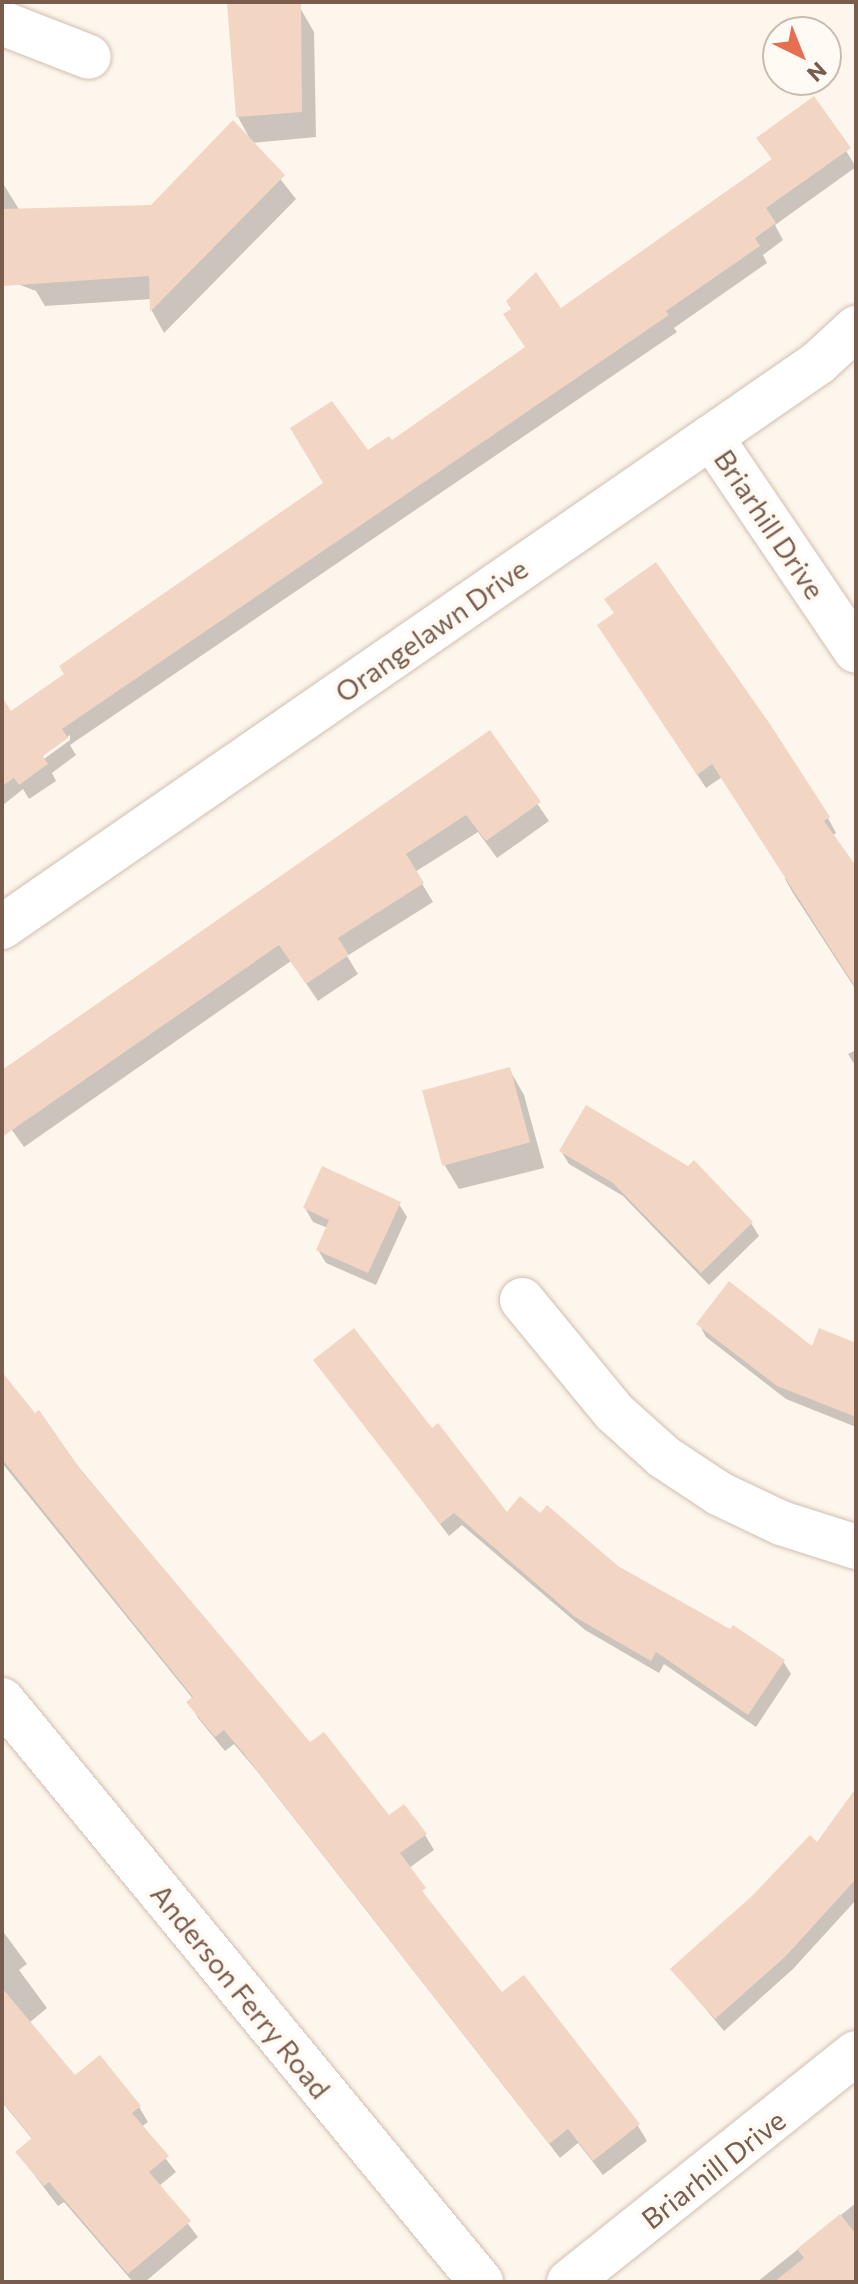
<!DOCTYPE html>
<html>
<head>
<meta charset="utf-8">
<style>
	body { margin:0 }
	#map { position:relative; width:858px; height:2284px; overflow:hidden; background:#fdf6ec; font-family:Commissioner,sans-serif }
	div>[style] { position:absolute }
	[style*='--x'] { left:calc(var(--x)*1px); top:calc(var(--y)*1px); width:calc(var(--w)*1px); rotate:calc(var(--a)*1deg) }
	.shadow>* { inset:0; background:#0003 }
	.building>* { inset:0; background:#f3d5c3; transform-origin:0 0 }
	.roads { filter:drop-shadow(0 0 2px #d1beb0) drop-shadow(0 0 2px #d1beb0) }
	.minor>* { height:44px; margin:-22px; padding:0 22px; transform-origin:22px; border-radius:22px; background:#fff }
	.tertiary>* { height:44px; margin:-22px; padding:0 22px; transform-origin:22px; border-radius:22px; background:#fff }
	span { translate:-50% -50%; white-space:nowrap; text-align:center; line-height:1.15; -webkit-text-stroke:8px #fffaf3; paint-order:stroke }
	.street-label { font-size:28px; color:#7a5c4d }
	.frame { position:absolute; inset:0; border:4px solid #7a5c4d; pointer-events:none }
	.north { position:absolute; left:762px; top:16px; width:80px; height:80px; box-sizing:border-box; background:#fffaf3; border:2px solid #cabbb1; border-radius:50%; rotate:137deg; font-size:22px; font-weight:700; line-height:32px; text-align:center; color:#7a5c4d }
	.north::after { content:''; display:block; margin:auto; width:28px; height:36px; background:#e76f51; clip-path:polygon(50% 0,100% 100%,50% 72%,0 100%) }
</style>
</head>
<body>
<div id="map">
	<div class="shadow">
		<div style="clip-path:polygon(232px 2px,299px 6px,314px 32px,316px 137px,252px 143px,296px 199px,164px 333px,152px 311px,152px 299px,45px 306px,36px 291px,2px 278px,2px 182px,20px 211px,152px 207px,250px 139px,238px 117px)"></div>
		<div style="clip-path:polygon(evenodd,814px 99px,856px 167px,775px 225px,783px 240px,763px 255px,767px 263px,674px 328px,677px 332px,70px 745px,76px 755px,52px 773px,56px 781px,29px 799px,23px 789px,2px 806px,2px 720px,368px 453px,391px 443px,527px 348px,560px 311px,773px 161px,759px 138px,814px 99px,70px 735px,70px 740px,37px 764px,34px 761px,70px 735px)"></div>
		<div style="clip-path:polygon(608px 640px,828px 818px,836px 833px,832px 836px,856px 872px,856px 990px,793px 893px,785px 879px,789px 876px,722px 777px,706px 788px)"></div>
		<div style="clip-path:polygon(489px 733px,549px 821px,497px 858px,478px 832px,415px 872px,433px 902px,347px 956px,358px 974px,318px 1001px,291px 961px,24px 1147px,2px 1116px,2px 1072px)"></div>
		<div style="clip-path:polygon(856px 1050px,856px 1067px,848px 1054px)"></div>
		<div style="clip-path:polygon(509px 1069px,524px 1095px,544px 1168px,459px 1189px,444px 1164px,425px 1091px)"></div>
		<div style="clip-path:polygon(561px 1151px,751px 1223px,759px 1236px,709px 1285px,623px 1196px,569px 1164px)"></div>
		<div style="clip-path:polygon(399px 1204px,407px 1217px,376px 1285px,326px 1263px,318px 1250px,328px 1228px,313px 1222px,305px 1208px)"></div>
		<div style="clip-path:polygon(699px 1324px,813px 1349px,856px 1345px,856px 1427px,786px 1399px,706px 1337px)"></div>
		<div style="clip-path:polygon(316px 1361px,432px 1431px,507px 1515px,540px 1516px,617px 1568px,783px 1661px,791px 1674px,756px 1727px,664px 1664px,659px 1673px,585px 1630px,462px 1525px,449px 1536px)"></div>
		<div style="clip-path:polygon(2px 1375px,310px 1745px,389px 1817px,425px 1835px,434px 1850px,409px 1868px,431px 1906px,502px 1995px,638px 2126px,647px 2141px,603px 2175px,578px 2143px,560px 2158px,257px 1771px,234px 1744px,225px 1751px,198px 1718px,189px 1702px,193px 1699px,2px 1463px)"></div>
		<div style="clip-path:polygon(856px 1791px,856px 1900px,793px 1969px,724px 2031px,672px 1969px,817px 1845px)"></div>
		<div style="clip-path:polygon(2px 1930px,27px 1964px,19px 1970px,47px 2008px,29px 2023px,75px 2078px,139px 2107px,148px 2122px,141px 2127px,176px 2172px,159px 2186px,198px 2237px,145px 2282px,133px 2282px,64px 2202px,58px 2206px,17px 2152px,33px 2140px,2px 2102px)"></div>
		<div style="clip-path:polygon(856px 2203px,856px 2282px,757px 2282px)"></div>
	</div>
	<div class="building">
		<div style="clip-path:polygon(227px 3px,301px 4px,302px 112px,236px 117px)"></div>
		<div style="clip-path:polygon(814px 96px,851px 148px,766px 208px,776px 223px,755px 238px,760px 246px,666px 311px,669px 315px,62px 729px,68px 738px,43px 756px,48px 764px,19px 785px,14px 778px,2px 786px,2px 697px,11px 711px,64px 674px,59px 666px,323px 483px,290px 428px,332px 401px,368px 450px,389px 436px,392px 440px,525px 347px,503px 314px,511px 309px,506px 301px,536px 272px,561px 308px,772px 159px,756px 138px)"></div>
		<div style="clip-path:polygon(233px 120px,285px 175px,150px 312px,149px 276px,2px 286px,2px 209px,151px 205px)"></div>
		<div style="clip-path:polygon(656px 562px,770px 724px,830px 817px,824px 821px,856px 866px,856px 988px,712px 764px,697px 775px,597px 625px,614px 613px,604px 599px)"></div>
		<div style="clip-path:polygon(490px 730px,541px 802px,486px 841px,466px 815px,406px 854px,424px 883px,338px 938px,349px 955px,306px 984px,279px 945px,2px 1137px,2px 1070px)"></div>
		<div style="left:510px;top:1067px;width:78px;height:91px;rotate:75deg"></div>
		<div style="clip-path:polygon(586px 1105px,688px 1166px,694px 1160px,753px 1222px,701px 1273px,613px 1183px,559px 1151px)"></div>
		<div style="clip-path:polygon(322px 1166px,401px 1202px,368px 1273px,316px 1250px,329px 1220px,303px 1208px)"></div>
		<div style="clip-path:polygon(729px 1281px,812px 1346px,819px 1328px,856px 1343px,856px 1417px,777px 1386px,696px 1324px)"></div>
		<div style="clip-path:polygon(354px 1328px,432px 1428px,438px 1423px,507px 1512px,520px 1496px,540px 1513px,547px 1505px,618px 1566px,730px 1629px,733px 1625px,785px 1660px,748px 1715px,656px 1652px,651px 1661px,575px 1617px,454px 1513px,440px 1524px,313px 1360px)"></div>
		<div style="clip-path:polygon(2px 1372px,35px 1413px,39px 1410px,83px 1473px,310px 1742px,324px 1732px,389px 1815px,404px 1804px,427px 1834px,400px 1853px,426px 1888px,422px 1891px,502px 1992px,524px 1975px,640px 2124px,593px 2161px,568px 2129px,549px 2144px,245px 1755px,224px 1730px,215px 1737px,186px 1702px,193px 1697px,2px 1459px)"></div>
		<div style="clip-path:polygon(856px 1788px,856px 1879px,786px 1956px,715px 2019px,670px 1969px,753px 1895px,810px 1835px,817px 1842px)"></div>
		<div style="clip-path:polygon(2px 1988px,75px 2075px,100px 2055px,141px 2106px,132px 2113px,169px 2156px,149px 2172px,191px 2221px,128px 2274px,49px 2182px,44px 2186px,15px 2152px,32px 2138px,2px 2101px)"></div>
		<div style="clip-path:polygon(840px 2214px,856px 2234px,856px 2282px,774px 2282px,804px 2258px,797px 2249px)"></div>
	</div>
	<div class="roads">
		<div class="minor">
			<div style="--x:2;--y:23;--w:93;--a:21.3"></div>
			<div style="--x:711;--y:437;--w:258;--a:55.9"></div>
			<div style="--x:2;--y:927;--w:992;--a:-34.65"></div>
			<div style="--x:818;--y:363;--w:52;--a:-42.6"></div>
			<div style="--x:522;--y:1300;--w:145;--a:50.6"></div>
			<div style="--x:614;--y:1412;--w:67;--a:42"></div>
			<div style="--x:664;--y:1457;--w:67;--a:33.5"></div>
			<div style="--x:720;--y:1494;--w:68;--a:25.4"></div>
			<div style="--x:781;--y:1523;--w:79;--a:17.7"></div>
			<div style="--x:569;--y:2282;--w:367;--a:-38.6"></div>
		</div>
		<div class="tertiary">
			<div style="--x:2;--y:1700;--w:754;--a:50.54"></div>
		</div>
	</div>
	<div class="street-label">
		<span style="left:770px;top:524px;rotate:56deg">Briarhill Drive</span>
		<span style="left:431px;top:630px;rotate:-35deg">Orangelawn Drive</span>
		<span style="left:241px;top:1991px;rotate:51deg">Anderson Ferry Road</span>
		<span style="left:713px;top:2169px;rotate:-38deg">Briarhill Drive</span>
	</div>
	<div class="frame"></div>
	<div class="north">N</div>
</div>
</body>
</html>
